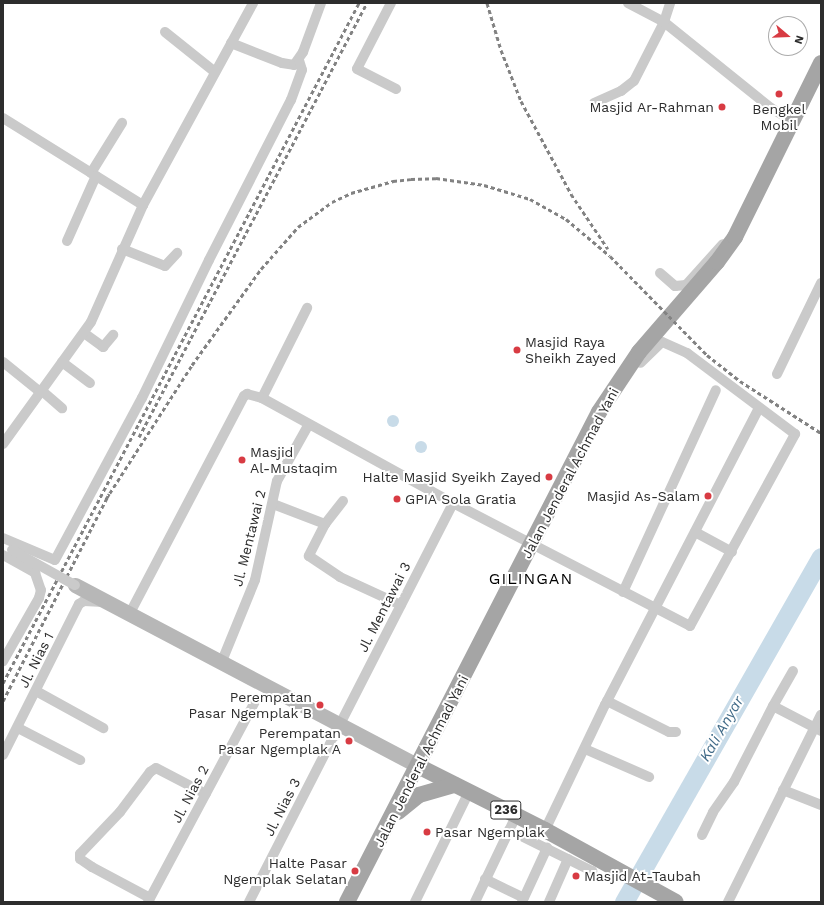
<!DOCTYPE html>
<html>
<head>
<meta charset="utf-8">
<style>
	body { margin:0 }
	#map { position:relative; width:824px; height:905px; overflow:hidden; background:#fff; font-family:"Work Sans",sans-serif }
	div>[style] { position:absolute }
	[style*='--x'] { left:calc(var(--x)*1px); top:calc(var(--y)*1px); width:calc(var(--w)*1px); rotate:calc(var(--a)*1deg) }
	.water>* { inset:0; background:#c8dbe8 }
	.round { border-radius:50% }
	.river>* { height:19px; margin:-9.5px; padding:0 9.5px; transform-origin:9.5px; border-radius:9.5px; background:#c8dbe8 }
	.street>* { height:10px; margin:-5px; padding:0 5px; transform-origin:5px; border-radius:5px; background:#cacaca }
	.secondary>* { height:15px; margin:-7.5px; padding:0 7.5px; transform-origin:7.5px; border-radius:7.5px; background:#b7b7b7 }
	.primary>* { height:16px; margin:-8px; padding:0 8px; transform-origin:8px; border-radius:8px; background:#a5a5a5 }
	.rail>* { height:3px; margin-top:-1.5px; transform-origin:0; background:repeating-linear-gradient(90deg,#828282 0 4px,transparent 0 7px) }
	.street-bridge>* { height:10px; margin:-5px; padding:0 5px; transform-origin:5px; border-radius:5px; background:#cacaca }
	.dots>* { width:11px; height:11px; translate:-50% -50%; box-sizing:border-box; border:2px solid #fff; border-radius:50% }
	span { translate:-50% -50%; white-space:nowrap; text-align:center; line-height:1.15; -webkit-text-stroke:4px #fff; paint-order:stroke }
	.shield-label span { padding:1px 3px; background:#fff; border:1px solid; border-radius:3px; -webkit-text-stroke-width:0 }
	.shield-label { font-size:13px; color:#2d2d2d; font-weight:700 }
	.poi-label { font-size:14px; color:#2d2d2d }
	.right { translate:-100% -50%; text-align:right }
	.left { translate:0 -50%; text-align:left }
	.street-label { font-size:14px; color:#2d2d2d }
	.water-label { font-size:15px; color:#416b88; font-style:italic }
	.quarter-label { font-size:16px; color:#000; letter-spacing:1px }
	.frame { position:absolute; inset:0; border:4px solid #2d2d2d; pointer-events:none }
	.north { position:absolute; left:768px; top:16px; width:40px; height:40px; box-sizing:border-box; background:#fff; border:1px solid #ababab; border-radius:50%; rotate:109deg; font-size:11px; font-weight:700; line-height:16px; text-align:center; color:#2d2d2d }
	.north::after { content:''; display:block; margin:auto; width:14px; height:18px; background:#d83b43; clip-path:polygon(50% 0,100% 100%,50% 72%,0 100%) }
</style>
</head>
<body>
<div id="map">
	<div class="water">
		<div class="round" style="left:387px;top:415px;width:12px;height:12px"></div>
		<div class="round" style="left:415px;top:441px;width:12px;height:12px"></div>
	</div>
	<div class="river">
		<div style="--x:624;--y:902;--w:397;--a:-60.3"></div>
	</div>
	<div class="street">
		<div style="--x:391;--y:3;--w:74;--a:117.3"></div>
		<div style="--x:357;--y:69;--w:44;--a:27.1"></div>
		<div style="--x:628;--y:3;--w:41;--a:27.8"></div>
		<div style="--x:664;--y:22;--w:137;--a:38.8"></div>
		<div style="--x:771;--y:108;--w:26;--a:31"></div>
		<div style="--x:165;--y:32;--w:64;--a:38.7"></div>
		<div style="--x:231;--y:43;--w:55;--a:21.4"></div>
		<div style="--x:282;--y:63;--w:12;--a:9"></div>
		<div style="--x:294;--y:65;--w:16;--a:-55"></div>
		<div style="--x:303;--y:52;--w:52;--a:-69.8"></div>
		<div style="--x:594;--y:103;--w:30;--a:-24"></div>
		<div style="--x:621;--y:91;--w:16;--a:-38"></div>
		<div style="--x:634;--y:81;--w:66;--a:-63"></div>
		<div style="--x:664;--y:22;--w:20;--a:-72"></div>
		<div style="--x:3;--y:118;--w:165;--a:31.9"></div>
		<div style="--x:143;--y:205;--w:230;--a:-61.4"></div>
		<div style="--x:91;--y:173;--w:59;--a:-58.2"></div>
		<div style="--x:67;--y:241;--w:71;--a:-66"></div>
		<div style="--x:122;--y:249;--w:46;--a:21.6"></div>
		<div style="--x:165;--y:266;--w:18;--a:-47"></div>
		<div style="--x:660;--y:273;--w:20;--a:41"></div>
		<div style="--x:675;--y:286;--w:11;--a:-5"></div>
		<div style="--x:686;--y:285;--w:55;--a:-47.9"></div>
		<div style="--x:84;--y:333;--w:24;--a:36"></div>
		<div style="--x:103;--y:347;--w:16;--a:-50"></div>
		<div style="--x:3;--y:362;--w:48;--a:39"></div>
		<div style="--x:62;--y:362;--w:35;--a:37"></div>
		<div style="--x:777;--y:374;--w:101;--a:-64.2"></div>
		<div style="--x:41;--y:390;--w:28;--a:41"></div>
		<div style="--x:262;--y:398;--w:101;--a:-63.4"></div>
		<div style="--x:3;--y:444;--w:150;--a:-54.2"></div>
		<div style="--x:91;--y:322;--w:128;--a:-66"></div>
		<div style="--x:343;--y:501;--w:29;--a:128"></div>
		<div style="--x:325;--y:524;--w:36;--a:117"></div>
		<div style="--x:309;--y:556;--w:37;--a:34"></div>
		<div style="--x:340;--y:577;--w:67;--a:24.7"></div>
		<div style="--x:273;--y:504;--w:56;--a:21"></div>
		<div style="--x:695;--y:532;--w:42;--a:28.4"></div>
		<div style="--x:3;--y:538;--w:56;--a:22.9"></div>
		<div style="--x:55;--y:560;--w:184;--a:-61.8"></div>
		<div style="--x:142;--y:398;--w:153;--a:-64.1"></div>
		<div style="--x:209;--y:260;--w:180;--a:-62.9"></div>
		<div style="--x:291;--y:100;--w:32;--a:-70"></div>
		<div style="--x:302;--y:70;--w:10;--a:-107"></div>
		<div style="--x:3;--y:555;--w:37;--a:29"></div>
		<div style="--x:35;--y:573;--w:18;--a:71"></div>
		<div style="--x:41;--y:590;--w:8;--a:104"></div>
		<div style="--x:39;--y:598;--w:73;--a:119.7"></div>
		<div style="--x:623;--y:592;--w:222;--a:-65.3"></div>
		<div style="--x:130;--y:613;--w:245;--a:-62.3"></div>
		<div style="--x:244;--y:396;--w:4;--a:-34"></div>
		<div style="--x:247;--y:394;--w:16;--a:15"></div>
		<div style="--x:262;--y:398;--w:218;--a:28.8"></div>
		<div style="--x:453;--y:503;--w:267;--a:27.4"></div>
		<div style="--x:690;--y:626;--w:219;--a:-61.3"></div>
		<div style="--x:795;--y:434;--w:135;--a:-143.1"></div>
		<div style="--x:687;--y:353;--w:27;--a:-156"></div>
		<div style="--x:662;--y:342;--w:30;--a:136"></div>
		<div style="--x:222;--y:661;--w:87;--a:-67.8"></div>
		<div style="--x:255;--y:580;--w:101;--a:-77.5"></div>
		<div style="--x:277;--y:481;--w:65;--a:-60.7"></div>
		<div style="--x:793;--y:671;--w:40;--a:119.7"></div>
		<div style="--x:773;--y:706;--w:54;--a:27.5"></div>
		<div style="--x:36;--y:691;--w:77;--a:28.9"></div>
		<div style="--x:607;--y:701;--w:69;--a:26.6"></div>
		<div style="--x:669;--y:732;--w:7;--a:0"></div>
		<div style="--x:18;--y:728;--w:70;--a:27.3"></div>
		<div style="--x:585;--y:749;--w:70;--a:23.6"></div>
		<div style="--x:3;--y:755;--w:169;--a:-63.3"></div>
		<div style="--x:79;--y:604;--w:6;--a:-31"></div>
		<div style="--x:84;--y:601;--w:19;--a:3"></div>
		<div style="--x:783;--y:790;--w:41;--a:21.5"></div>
		<div style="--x:509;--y:830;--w:93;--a:26.3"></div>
		<div style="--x:592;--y:871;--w:5;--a:112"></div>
		<div style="--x:545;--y:830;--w:139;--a:-64.4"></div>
		<div style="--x:605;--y:705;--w:335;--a:-62.6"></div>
		<div style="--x:702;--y:835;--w:25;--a:-64"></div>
		<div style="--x:713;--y:812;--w:37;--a:-55"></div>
		<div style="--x:734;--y:782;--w:85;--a:-62.8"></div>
		<div style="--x:485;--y:879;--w:43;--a:26"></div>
		<div style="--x:150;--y:898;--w:66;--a:-151.9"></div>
		<div style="--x:92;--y:867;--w:14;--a:-146"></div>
		<div style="--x:80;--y:859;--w:5;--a:-90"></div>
		<div style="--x:80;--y:854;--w:58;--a:-46.4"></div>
		<div style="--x:120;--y:812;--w:50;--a:-53.1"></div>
		<div style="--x:150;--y:772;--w:7;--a:-34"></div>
		<div style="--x:156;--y:768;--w:56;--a:27.5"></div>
		<div style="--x:148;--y:902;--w:229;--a:-61.9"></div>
		<div style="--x:249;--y:902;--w:448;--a:-62.9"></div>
		<div style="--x:415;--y:902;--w:123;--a:-63.9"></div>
		<div style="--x:475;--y:902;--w:95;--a:-64.5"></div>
		<div style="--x:522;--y:902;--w:60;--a:-65.2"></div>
		<div style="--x:549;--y:902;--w:47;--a:-66.2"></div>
		<div style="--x:728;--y:902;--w:209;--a:-63.6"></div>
	</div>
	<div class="secondary">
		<div style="--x:75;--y:585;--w:388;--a:27.8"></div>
	</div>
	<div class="primary">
		<div style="--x:418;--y:766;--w:142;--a:26.7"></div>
		<div style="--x:545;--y:830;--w:149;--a:28.8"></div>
		<div style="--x:398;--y:812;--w:27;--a:-39"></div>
		<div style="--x:419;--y:795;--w:37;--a:-16"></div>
		<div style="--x:347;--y:902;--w:551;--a:-62.78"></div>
		<div style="--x:599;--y:412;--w:72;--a:-56.3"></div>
		<div style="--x:639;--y:352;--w:119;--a:-49.1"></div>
		<div style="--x:717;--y:262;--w:31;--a:-54"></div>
		<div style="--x:735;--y:237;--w:194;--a:-63.7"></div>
	</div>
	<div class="rail">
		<div style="--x:487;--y:3;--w:49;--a:73.4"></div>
		<div style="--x:501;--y:50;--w:55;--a:68.6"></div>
		<div style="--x:521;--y:101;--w:106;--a:61.7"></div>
		<div style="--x:571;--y:194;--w:66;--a:56.1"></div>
		<div style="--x:139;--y:437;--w:490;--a:-62.3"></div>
		<div style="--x:106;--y:499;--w:159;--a:-57.3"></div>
		<div style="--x:192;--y:365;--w:118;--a:-54.3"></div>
		<div style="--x:261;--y:269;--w:56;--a:-48.6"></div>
		<div style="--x:298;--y:227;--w:42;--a:-36.3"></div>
		<div style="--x:332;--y:202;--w:21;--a:-25"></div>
		<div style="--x:351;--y:193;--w:44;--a:-15.9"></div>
		<div style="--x:393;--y:181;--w:18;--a:-6"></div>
		<div style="--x:411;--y:179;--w:25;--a:-2"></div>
		<div style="--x:436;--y:178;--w:49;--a:8.3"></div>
		<div style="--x:484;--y:185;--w:48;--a:16.9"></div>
		<div style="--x:530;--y:199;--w:41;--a:29.1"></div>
		<div style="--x:566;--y:219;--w:57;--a:40.1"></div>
		<div style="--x:610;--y:256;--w:139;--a:45.6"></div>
		<div style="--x:707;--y:355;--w:42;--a:38.2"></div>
		<div style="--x:740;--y:381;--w:96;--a:32.7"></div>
		<div style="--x:3;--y:683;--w:768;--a:-62.37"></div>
		<div style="--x:3;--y:701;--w:233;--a:-62.9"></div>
	</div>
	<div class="street-bridge">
		<div style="--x:12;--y:550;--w:72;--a:29.1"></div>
	</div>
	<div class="dots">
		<div style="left:779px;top:94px;background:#d83b43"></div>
		<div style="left:722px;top:107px;background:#d83b43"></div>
		<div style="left:517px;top:350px;background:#d83b43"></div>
		<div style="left:242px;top:460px;background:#d83b43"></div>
		<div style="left:549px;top:477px;background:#d83b43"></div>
		<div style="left:708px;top:496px;background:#d83b43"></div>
		<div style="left:397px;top:499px;background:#d83b43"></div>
		<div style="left:320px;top:705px;background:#d83b43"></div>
		<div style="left:349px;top:741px;background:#d83b43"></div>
		<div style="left:427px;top:832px;background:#d83b43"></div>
		<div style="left:355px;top:871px;background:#d83b43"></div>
		<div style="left:576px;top:876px;background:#d83b43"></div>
	</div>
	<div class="shield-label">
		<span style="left:506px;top:810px">236</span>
	</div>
	<div class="poi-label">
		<span class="right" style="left:714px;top:107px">Masjid Ar-Rahman</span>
		<span style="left:779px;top:117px">Bengkel<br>Mobil</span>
		<span class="left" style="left:525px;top:350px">Masjid Raya<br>Sheikh Zayed</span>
		<span class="left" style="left:250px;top:460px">Masjid<br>Al-Mustaqim</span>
		<span class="right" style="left:541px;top:477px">Halte Masjid Syeikh Zayed</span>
		<span class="right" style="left:700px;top:496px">Masjid As-Salam</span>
		<span class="left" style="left:405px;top:499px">GPIA Sola Gratia</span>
		<span class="right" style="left:312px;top:705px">Perempatan<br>Pasar Ngemplak B</span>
		<span class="right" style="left:341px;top:741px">Perempatan<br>Pasar Ngemplak A</span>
		<span class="left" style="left:435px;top:832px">Pasar Ngemplak</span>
		<span class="right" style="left:347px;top:871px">Halte Pasar<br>Ngemplak Selatan</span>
		<span class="left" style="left:584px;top:876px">Masjid At-Taubah</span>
	</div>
	<div class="street-label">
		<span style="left:570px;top:473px;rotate:-62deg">Jalan Jenderal Achmad Yani</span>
		<span style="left:249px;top:538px;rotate:-76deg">Jl. Mentawai 2</span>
		<span style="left:384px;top:607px;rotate:-63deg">Jl. Mentawai 3</span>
		<span style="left:36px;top:660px;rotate:-63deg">Jl. Nias 1</span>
		<span style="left:421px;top:761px;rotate:-63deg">Jalan Jenderal Achmad Yani</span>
		<span style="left:190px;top:794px;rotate:-62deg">Jl. Nias 2</span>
		<span style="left:282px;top:807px;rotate:-63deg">Jl. Nias 3</span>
	</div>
	<div class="water-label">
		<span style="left:722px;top:729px;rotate:-60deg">Kali Anyar</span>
	</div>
	<div class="quarter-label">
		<span style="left:531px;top:579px">GILINGAN</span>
	</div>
	<div class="frame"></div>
	<div class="north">N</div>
</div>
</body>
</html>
